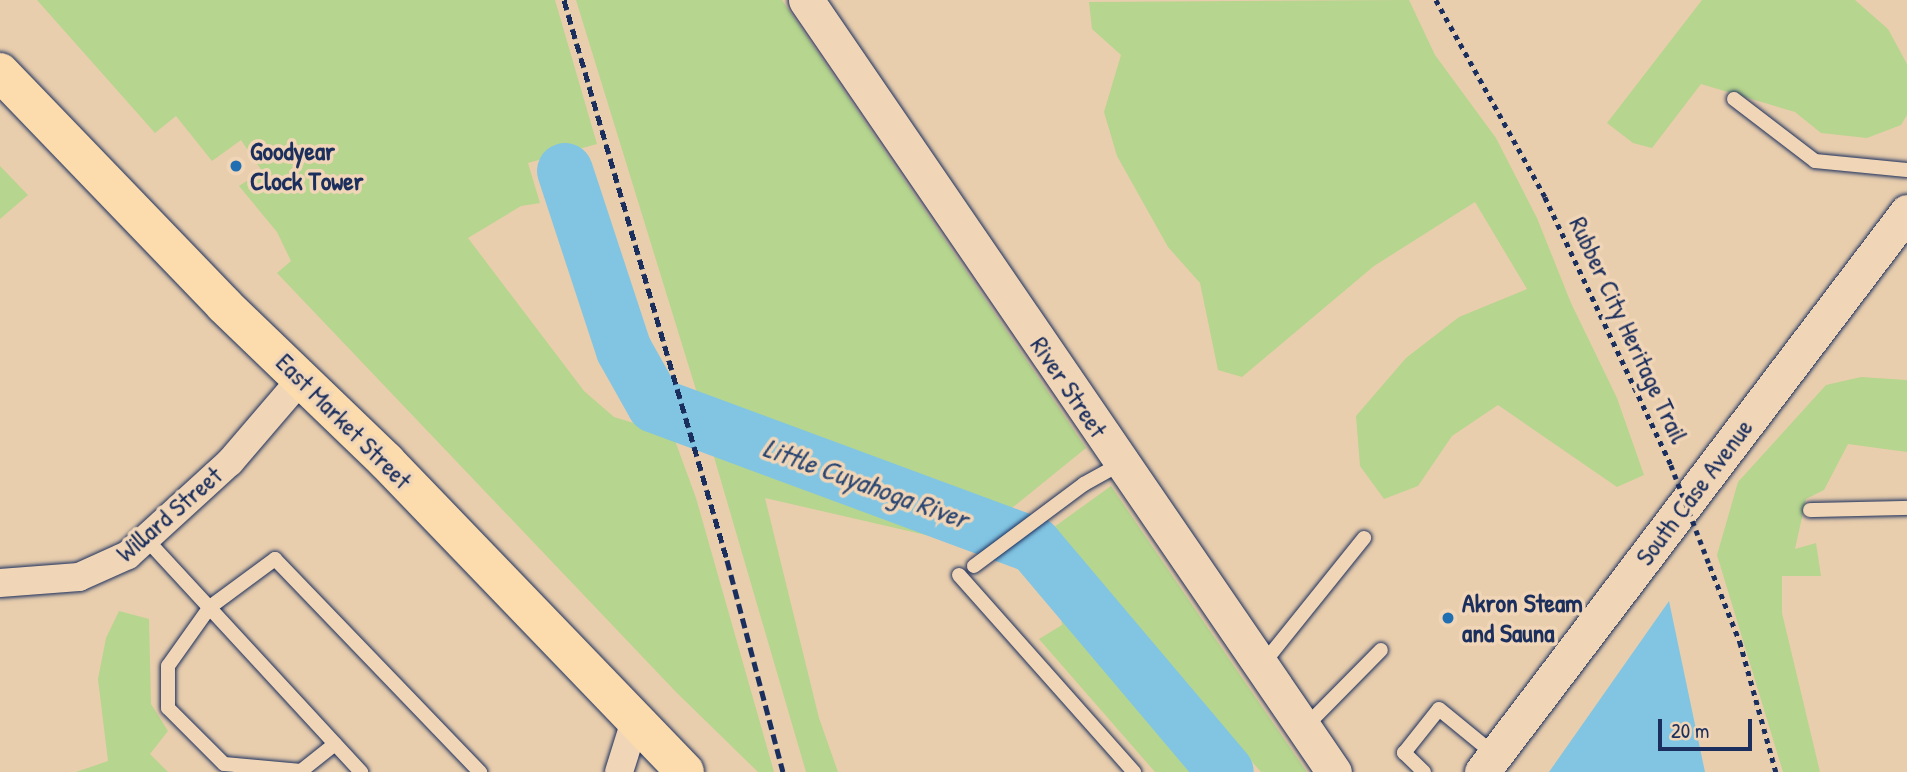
<!DOCTYPE html>
<html>
<head>
<meta charset="utf-8">
<style>
	body { margin:0 }
	#map { position:relative; width:1907px; height:772px; overflow:hidden; background:#e9cead; font-family:"Patrick Hand",sans-serif }
	div>[style] { position:absolute }
	[style*='--x'] { left:calc(var(--x)*1px); top:calc(var(--y)*1px); width:calc(var(--w)*1px); rotate:calc(var(--a)*1deg) }
	.green>* { inset:0; background:#b6d58e }
	.water>* { inset:0; background:#82c5e3 }
	.river>* { height:56px; margin:-28px; padding:0 28px; transform-origin:28px; border-radius:28px; background:#82c5e3 }
	.path>* { height:4.5px; margin-top:-2.25px; transform-origin:0; background:repeating-linear-gradient(90deg,#1b2f5e 0 5px,transparent 0 10px) }
	.roads { filter:drop-shadow(0 0 2px #1b2f5e) drop-shadow(0 0 2px #1b2f5e) }
	.service>* { height:14px; margin:-7px; padding:0 7px; transform-origin:7px; border-radius:7px; background:#f0d5b7 }
	.minor>* { height:28px; margin:-14px; padding:0 14px; transform-origin:14px; border-radius:14px; background:#f0d5b7 }
	.tertiary>* { height:35px; margin:-17.5px; padding:0 17.5px; transform-origin:17.5px; border-radius:17.5px; background:#f0d5b7 }
	.primary>* { height:38px; margin:-19px; padding:0 19px; transform-origin:19px; border-radius:19px; background:#fcdcac }
	.rail>* { height:5px; margin-top:-2.5px; transform-origin:0; background:repeating-linear-gradient(90deg,#1b2f5e 0 10px,transparent 0 15px) }
	.path-bridge>* { height:4.5px; margin-top:-2.25px; transform-origin:0; background:repeating-linear-gradient(90deg,#1b2f5e 0 5px,transparent 0 10px) }
	.dots>* { width:19px; height:19px; translate:-50% -50%; box-sizing:border-box; border:4px solid #f0d5b7; border-radius:50% }
	span { translate:-50% -50%; white-space:nowrap; text-align:center; line-height:1.15; -webkit-text-stroke:7px #f0d5b7; paint-order:stroke }
	.poi-label { font-size:26px; color:#1b2f5e; font-weight:700 }
	.left { translate:0 -50%; text-align:left }
	.street-label { font-size:26px; color:#1b2f5e }
	.water-label { font-size:28px; color:#2a4672; font-style:italic }
	.scale { position:absolute; left:1658px; top:719px; width:94px; height:32px; box-sizing:border-box; border:4px solid #1b2f5e; border-top:0; padding-left:9px; font-size:21px; line-height:24px; white-space:nowrap; color:#1b2f5e; -webkit-text-stroke:5px #f0d5b7; paint-order:stroke }
</style>
</head>
<body>
<div id="map">
	<div class="green">
		<div style="clip-path:polygon(37px 0,555px 0,597px 144px,528px 163px,540px 203px,521px 206px,468px 238px,584px 391px,614px 417px,673px 435px,696px 498px,774px 772px,758px 772px,676px 692px,277px 273px,291px 261px,277px 232px,239px 186px,262px 171px,241px 140px,212px 161px,176px 116px,155px 133px)"></div>
		<div style="clip-path:polygon(576px 0,782px 0,1086px 448px,1002px 516px,701px 406px)"></div>
		<div style="clip-path:polygon(1409px 0,1435px 55px,1496px 138px,1537px 218px,1571px 303px,1617px 398px,1644px 475px,1617px 487px,1498px 405px,1452px 436px,1418px 486px,1384px 499px,1360px 466px,1356px 416px,1406px 358px,1459px 317px,1527px 289px,1475px 202px,1374px 266px,1242px 377px,1218px 370px,1200px 283px,1168px 247px,1117px 156px,1104px 112px,1121px 55px,1092px 29px,1089px 2px)"></div>
		<div style="clip-path:polygon(1702px 0,1855px 0,1888px 29px,1907px 64px,1907px 115px,1901px 125px,1867px 138px,1821px 133px,1795px 112px,1701px 84px,1652px 148px,1633px 143px,1607px 123px)"></div>
		<div style="clip-path:polygon(0 166px,28px 195px,0 219px)"></div>
		<div style="clip-path:polygon(1861px 377px,1907px 380px,1907px 452px,1848px 444px,1824px 490px,1806px 499px,1795px 549px,1816px 543px,1821px 576px,1782px 576px,1782px 613px,1820px 772px,1783px 772px,1717px 555px,1738px 482px,1826px 385px)"></div>
		<div style="clip-path:polygon(712px 450px,878px 495px,953px 529px,978px 534px,956px 546px,952px 541px,765px 498px,819px 718px,838px 772px,806px 772px)"></div>
		<div style="clip-path:polygon(1111px 486px,1234px 666px,1307px 772px,1261px 772px,1050px 530px)"></div>
		<div style="clip-path:polygon(1060px 606px,1072px 611px,1151px 715px,1204px 772px,1155px 772px,1039px 639px,1062px 625px)"></div>
		<div style="clip-path:polygon(119px 611px,149px 619px,151px 704px,168px 731px,150px 754px,168px 772px,76px 772px,108px 761px,98px 679px,106px 638px)"></div>
	</div>
	<div class="water">
		<div style="clip-path:polygon(1669px 601px,1705px 772px,1549px 772px)"></div>
	</div>
	<div class="river">
		<div style="--x:565;--y:171;--w:188;--a:71.8"></div>
		<div style="--x:624;--y:350;--w:63;--a:60.6"></div>
		<div style="--x:655;--y:405;--w:404;--a:20.3"></div>
		<div style="--x:1034;--y:545;--w:297;--a:49.8"></div>
	</div>
	<div class="path">
		<div style="--x:1436;--y:0;--w:225;--a:61"></div>
		<div style="--x:1545;--y:197;--w:296;--a:64.8"></div>
		<div style="--x:1710;--y:566;--w:82;--a:68.5"></div>
		<div style="--x:1740;--y:642;--w:135;--a:74.5"></div>
	</div>
	<div class="roads">
		<div class="service">
			<div style="--x:1734;--y:99;--w:102;--a:37.4"></div>
			<div style="--x:1815;--y:161;--w:92;--a:5.6"></div>
			<div style="--x:1810;--y:510;--w:97;--a:-1.2"></div>
			<div style="--x:147;--y:540;--w:316;--a:47.3"></div>
			<div style="--x:974;--y:566;--w:137;--a:-36.7"></div>
			<div style="--x:1084;--y:484;--w:43;--a:-28.9"></div>
			<div style="--x:959;--y:575;--w:264;--a:48.4"></div>
			<div style="--x:1262;--y:665;--w:163;--a:-51.2"></div>
			<div style="--x:1305;--y:727;--w:108;--a:-45.4"></div>
			<div style="--x:335;--y:744;--w:43;--a:141.5"></div>
			<div style="--x:301;--y:771;--w:77;--a:-174.8"></div>
			<div style="--x:224;--y:764;--w:79;--a:-135"></div>
			<div style="--x:168;--y:708;--w:42;--a:-90"></div>
			<div style="--x:168;--y:666;--w:72;--a:-54.6"></div>
			<div style="--x:210;--y:607;--w:81;--a:-36.4"></div>
			<div style="--x:275;--y:559;--w:296;--a:46.1"></div>
			<div style="--x:1424;--y:772;--w:28;--a:-136"></div>
			<div style="--x:1404;--y:753;--w:56;--a:-51.5"></div>
			<div style="--x:1439;--y:709;--w:71;--a:39.3"></div>
		</div>
		<div class="minor">
			<div style="--x:0;--y:583;--w:79;--a:-4.3"></div>
			<div style="--x:79;--y:577;--w:54;--a:-24.2"></div>
			<div style="--x:128;--y:555;--w:138;--a:-42.4"></div>
			<div style="--x:230;--y:462;--w:111;--a:-49.4"></div>
			<div style="--x:619;--y:772;--w:53;--a:-72.6"></div>
		</div>
		<div class="tertiary">
			<div style="--x:806;--y:0;--w:935;--a:55.63"></div>
			<div style="--x:1482;--y:772;--w:703;--a:-52.8"></div>
		</div>
		<div class="primary">
			<div style="--x:0;--y:72;--w:323;--a:46.1"></div>
			<div style="--x:224;--y:305;--w:225;--a:43.9"></div>
			<div style="--x:386;--y:461;--w:431;--a:46.1"></div>
		</div>
	</div>
	<div class="rail">
		<div style="--x:564;--y:0;--w:583;--a:73.77"></div>
		<div style="--x:727;--y:560;--w:219;--a:75.2"></div>
	</div>
	<div class="path-bridge">
		<div style="--x:1671;--y:465;--w:108;--a:68.9"></div>
	</div>
	<div class="dots">
		<div style="left:236px;top:166px;background:#1f6fb2"></div>
		<div style="left:1448px;top:618px;background:#1f6fb2"></div>
	</div>
	<div class="poi-label">
		<span class="left" style="left:250px;top:166px">Goodyear<br>Clock Tower</span>
		<span class="left" style="left:1462px;top:618px">Akron Steam<br>and Sauna</span>
	</div>
	<div class="street-label">
		<span style="left:1629px;top:330px;rotate:65deg">Rubber City Heritage Trail</span>
		<span style="left:1069px;top:387px;rotate:56deg">River Street</span>
		<span style="left:344px;top:421px;rotate:45deg">East Market Street</span>
		<span style="left:1694px;top:492px;rotate:-53deg">South Case Avenue</span>
		<span style="left:169px;top:514px;rotate:-41deg">Willard Street</span>
	</div>
	<div class="water-label">
		<span style="left:866px;top:483px;rotate:20deg">Little Cuyahoga River</span>
	</div>
	<div class="scale">20 m</div>
</div>
</body>
</html>
